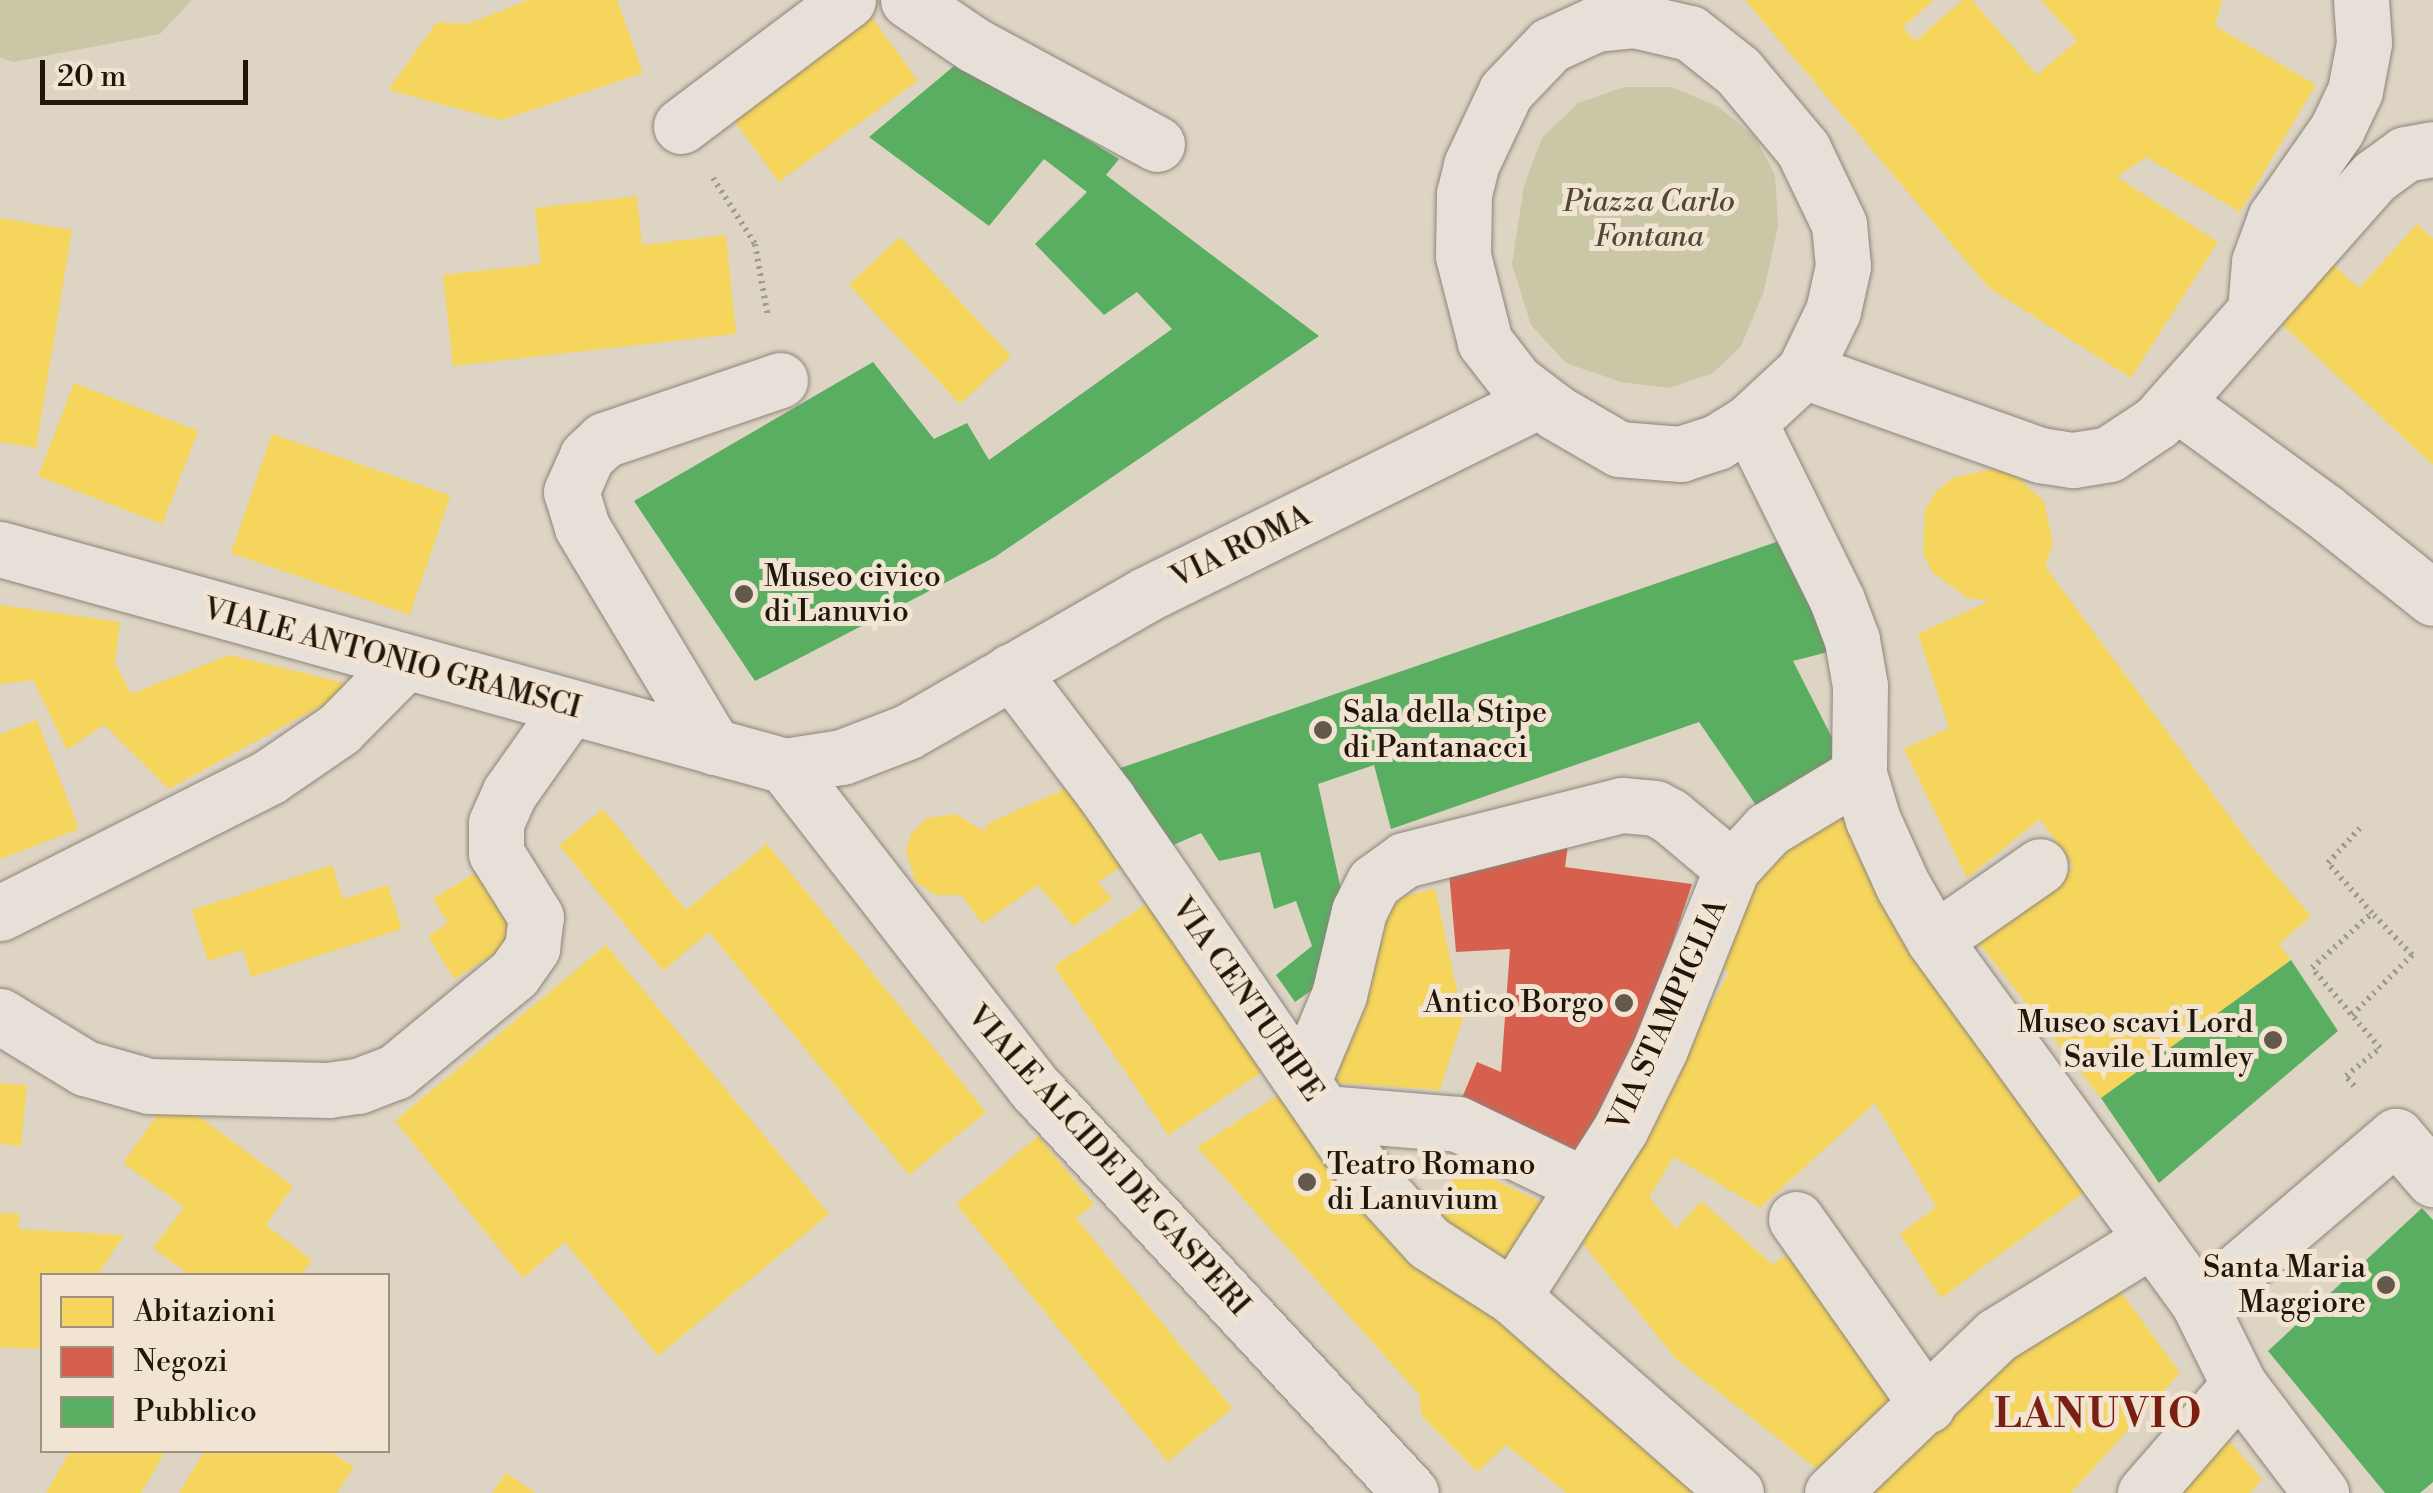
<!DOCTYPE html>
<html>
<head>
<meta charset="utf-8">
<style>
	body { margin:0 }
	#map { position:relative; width:2433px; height:1493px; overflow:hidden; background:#ded4c4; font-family:"Libre Bodoni",serif }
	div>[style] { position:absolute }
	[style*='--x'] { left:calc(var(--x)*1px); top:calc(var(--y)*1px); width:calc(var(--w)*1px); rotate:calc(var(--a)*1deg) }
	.green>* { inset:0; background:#c9c7a6 }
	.homes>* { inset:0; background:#f6d55c; transform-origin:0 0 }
	.shops>* { inset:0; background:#d6604d }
	.public>* { inset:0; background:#5aae61 }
	.path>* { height:6px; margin-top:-3px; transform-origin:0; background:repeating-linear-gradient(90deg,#9f9a94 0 2.5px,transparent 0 7.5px) }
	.roads { filter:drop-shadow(0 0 2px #8c857b) drop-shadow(0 0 2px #8c857b) }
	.minor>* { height:55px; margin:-27.5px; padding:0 27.5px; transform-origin:27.5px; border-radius:27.5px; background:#e6e0d8 }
	.dots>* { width:28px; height:28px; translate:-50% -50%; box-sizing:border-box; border:5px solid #f1e4d2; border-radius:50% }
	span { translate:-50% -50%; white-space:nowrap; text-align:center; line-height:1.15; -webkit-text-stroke:10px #f1e4d2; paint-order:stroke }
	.park-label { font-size:30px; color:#4e4932; font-style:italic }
	.street-label { font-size:30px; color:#20170a }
	.poi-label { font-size:30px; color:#20170a }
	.left { translate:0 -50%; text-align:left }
	.right { translate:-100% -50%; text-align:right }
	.district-label { font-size:40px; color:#7a1f14; font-weight:700; letter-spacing:2.5px }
	.legend { position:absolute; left:40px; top:1273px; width:350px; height:180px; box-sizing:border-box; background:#f1e4d2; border:2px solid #9d9282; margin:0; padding:12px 18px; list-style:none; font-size:30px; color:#20170a }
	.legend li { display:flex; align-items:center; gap:20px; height:50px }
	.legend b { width:50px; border:2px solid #9d9282 }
	.scale { position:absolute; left:40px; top:60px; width:208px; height:45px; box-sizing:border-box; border:5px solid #20170a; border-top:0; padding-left:12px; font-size:30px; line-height:35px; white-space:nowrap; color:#20170a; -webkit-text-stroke:8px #f1e4d2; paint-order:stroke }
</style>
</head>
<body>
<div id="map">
	<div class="green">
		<div style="clip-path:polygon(0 0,192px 0,160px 34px,13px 62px,0 57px)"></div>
		<div style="clip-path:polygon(1624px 87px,1672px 87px,1719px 107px,1755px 137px,1775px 175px,1778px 226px,1764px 291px,1741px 346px,1713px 373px,1669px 388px,1621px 382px,1566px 363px,1531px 325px,1512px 264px,1524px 186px,1542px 138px,1578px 103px)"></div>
	</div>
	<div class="homes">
		<div style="clip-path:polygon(528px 0,617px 0,643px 73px,501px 120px,388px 90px,437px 22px,468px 24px)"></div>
		<div style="clip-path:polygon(1745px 0,1934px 0,1903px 27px,1915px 41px,1963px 0,1972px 0,2037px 75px,2077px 41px,2041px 0,2222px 0,2215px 26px,2316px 85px,2240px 212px,2146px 157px,2117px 177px,2218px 242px,2131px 378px,1989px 288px)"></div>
		<div style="left:865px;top:8px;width:90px;height:172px;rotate:54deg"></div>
		<div style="clip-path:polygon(637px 196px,642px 245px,726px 235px,736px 334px,453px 366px,443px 275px,541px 264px,535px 208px)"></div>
		<div style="clip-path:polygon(0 218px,72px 230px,36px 448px,0 442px)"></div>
		<div style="clip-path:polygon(2417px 224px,2433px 239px,2433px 465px,2277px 320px,2329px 261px,2359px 288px)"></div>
		<div style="left:900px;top:237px;width:163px;height:70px;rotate:47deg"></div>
		<div style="left:74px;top:383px;width:133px;height:100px;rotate:21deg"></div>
		<div style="left:272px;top:434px;width:189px;height:126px;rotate:19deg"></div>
		<div style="clip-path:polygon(1992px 469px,2013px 474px,2044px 501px,2053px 544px,2045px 566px,2252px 847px,2311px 916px,2279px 944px,2291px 960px,2101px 1098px,1974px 937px,2073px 866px,2040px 819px,1967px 878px,1904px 749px,1949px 728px,1918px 634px,1990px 601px,1968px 598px,1932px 572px,1923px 552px,1925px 510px,1936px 492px,1953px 478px)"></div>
		<div style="clip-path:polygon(0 605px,120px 622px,115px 663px,131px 694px,229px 655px,357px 686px,169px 789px,104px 725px,67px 750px,33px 680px,0 684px)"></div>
		<div style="clip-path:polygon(37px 720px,79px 829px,0 859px,0 734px)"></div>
		<div style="clip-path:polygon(1071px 786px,1127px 863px,1098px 882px,1112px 899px,1073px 926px,1038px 885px,982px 924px,962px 895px,936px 895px,915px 881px,906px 850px,911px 834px,927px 818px,956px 814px,983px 831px,989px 823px)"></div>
		<div style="clip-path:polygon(1840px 804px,2089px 1189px,1941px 1298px,1900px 1234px,1936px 1207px,1875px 1103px,1760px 1208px,1674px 1157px,1649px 1197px,1676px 1229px,1701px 1201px,1772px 1264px,1794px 1251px,1904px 1397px,1821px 1472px,1676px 1359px,1577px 1236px,1729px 973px,1709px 958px,1774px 847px)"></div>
		<div style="clip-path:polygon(603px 809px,686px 910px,767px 844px,986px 1112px,909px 1175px,709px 932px,663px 971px,559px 845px)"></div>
		<div style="clip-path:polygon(332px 865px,343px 899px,388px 885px,402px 929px,251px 977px,243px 950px,208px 961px,192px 910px)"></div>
		<div style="clip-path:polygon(478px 871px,521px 937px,454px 979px,428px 936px,448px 923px,433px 899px)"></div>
		<div style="clip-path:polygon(1435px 889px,1463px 1018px,1440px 1090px,1331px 1082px,1365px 905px)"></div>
		<div style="left:1161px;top:894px;width:204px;height:129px;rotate:56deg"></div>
		<div style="clip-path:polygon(606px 945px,829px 1214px,658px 1356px,565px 1242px,523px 1278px,395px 1121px)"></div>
		<div style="clip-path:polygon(0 1083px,27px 1085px,21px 1146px,0 1144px)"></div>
		<div style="clip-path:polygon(1288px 1089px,1731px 1493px,1567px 1493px,1506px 1445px,1477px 1472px,1422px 1416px,1419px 1394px,1197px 1147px)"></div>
		<div style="clip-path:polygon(171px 1096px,293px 1186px,266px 1225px,312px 1260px,301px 1276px,191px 1276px,153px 1248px,184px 1207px,123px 1163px)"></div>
		<div style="clip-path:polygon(1038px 1136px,1094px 1204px,1076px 1218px,1232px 1408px,1168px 1462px,956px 1204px)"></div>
		<div style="left:1460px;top:1164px;width:94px;height:77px;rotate:25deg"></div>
		<div style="clip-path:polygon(0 1213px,20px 1214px,18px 1229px,124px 1235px,97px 1276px,42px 1276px,42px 1349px,0 1347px)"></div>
		<div style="clip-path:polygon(2116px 1285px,2180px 1373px,2071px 1493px,1858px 1493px,1971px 1387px)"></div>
		<div style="clip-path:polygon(2222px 1432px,2262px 1479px,2250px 1493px,2159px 1493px)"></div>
		<div style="clip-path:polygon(71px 1450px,166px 1450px,141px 1493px,46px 1493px)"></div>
		<div style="clip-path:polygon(205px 1450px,328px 1450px,354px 1467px,337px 1493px,179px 1493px)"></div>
		<div style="clip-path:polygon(506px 1473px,536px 1493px,492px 1493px)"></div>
	</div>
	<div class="shops">
		<div style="clip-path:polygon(1568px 845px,1565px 867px,1692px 884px,1610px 1132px,1585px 1154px,1462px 1098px,1477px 1062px,1501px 1072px,1510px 949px,1456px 952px,1448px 861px)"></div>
	</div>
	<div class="public">
		<div style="clip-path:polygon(960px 61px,1119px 159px,1106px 175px,1319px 336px,995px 557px,755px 681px,634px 501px,873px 362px,934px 439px,967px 423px,989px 460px,1172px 329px,1137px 292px,1104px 315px,1035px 244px,1087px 192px,1044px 159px,989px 226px,869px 137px)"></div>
		<div style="clip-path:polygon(1785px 539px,1832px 651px,1793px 661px,1849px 771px,1771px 827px,1699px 722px,1391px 829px,1374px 765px,1318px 784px,1347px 917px,1335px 974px,1295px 1002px,1276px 975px,1312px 946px,1296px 901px,1274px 909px,1260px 852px,1219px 861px,1201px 833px,1164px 849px,1106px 773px)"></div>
		<div style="clip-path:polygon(2291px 960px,2338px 1031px,2159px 1183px,2101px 1098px)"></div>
		<div style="clip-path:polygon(2422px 1208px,2433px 1220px,2433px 1482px,2420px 1493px,2385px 1493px,2268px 1351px)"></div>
	</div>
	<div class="path">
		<div style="--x:713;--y:178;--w:78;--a:57.5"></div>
		<div style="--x:755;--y:244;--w:74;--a:79.9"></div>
		<div style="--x:2352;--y:1015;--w:85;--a:-45"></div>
		<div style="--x:2412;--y:955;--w:58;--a:-133.6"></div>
		<div style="--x:2354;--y:1086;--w:13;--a:-129"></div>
		<div style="--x:2346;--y:1076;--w:44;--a:-39.5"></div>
		<div style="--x:2380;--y:1048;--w:105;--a:-130.4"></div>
		<div style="--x:2312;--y:968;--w:81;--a:-42.5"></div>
		<div style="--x:2372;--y:913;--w:67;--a:-131.3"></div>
		<div style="--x:2328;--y:863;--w:47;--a:-47.6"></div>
	</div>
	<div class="roads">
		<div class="minor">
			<div style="--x:908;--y:0;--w:80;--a:34.3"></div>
			<div style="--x:974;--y:45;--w:208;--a:28.4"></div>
			<div style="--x:1634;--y:20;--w:57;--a:13.1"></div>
			<div style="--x:1690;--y:33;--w:61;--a:38.4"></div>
			<div style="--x:1738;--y:71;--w:102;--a:50.2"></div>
			<div style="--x:1803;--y:149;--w:83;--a:64.4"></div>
			<div style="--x:1839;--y:224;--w:42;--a:84.6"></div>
			<div style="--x:1843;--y:266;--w:46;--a:102.5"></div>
			<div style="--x:1833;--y:311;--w:67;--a:115.8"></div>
			<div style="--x:1804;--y:371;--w:75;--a:137.2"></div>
			<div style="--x:1749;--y:422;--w:38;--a:148"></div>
			<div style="--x:1717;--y:442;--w:38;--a:162"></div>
			<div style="--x:1681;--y:454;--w:62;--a:-175.4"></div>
			<div style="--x:1619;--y:449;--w:72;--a:-149.9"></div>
			<div style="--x:1557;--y:413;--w:51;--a:-142.9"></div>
			<div style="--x:1516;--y:382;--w:51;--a:-127.8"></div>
			<div style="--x:1485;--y:342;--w:89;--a:-104.3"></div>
			<div style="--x:1463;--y:256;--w:62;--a:-89.1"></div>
			<div style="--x:1464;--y:194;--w:30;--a:-76"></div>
			<div style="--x:1471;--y:165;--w:82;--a:-64.7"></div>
			<div style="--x:1506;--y:91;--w:64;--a:-46.3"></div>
			<div style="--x:1550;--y:45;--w:51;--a:-24.5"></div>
			<div style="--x:1596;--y:24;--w:38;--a:-6"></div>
			<div style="--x:681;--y:126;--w:209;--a:-37"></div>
			<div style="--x:2255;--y:311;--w:49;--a:-85.3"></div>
			<div style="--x:2259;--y:262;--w:47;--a:-70"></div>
			<div style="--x:2275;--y:218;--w:108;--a:-55.1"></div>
			<div style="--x:2337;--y:129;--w:42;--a:-64.7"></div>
			<div style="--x:2355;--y:91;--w:49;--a:-79.4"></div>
			<div style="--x:2364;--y:43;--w:43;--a:-94"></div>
			<div style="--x:1804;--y:371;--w:251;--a:19.6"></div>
			<div style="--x:2040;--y:455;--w:33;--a:9"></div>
			<div style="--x:2073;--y:460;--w:36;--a:-9"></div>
			<div style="--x:2109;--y:454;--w:58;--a:-33.7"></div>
			<div style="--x:2157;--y:422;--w:329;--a:-48.5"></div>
			<div style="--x:2375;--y:176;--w:37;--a:-36"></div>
			<div style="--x:2405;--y:154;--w:28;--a:-10"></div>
			<div style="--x:2175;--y:402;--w:185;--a:36.2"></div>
			<div style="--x:2324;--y:511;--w:139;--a:38.6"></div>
			<div style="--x:1749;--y:422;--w:199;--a:63.7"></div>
			<div style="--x:1837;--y:600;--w:43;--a:69.4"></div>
			<div style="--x:1852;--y:640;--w:47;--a:80.1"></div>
			<div style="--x:1860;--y:686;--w:88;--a:90.7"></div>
			<div style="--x:1859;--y:774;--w:48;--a:73.1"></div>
			<div style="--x:1873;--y:820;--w:72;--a:65.6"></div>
			<div style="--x:1903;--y:886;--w:62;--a:60.1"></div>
			<div style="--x:1934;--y:940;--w:450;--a:53.9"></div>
			<div style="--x:2199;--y:1304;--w:90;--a:63.7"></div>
			<div style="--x:2239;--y:1385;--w:136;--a:52.8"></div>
			<div style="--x:0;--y:549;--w:814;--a:15.45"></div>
			<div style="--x:785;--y:766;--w:58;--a:-9"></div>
			<div style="--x:842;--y:757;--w:70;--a:-21"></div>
			<div style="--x:907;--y:732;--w:277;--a:-29.9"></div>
			<div style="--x:1147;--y:594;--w:436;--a:-26.3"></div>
			<div style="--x:1011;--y:671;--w:161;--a:52.8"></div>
			<div style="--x:1108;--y:799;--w:455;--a:55.5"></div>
			<div style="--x:1366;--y:1174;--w:93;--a:47.6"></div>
			<div style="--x:1429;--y:1243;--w:100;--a:32.7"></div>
			<div style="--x:714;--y:747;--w:257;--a:-121"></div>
			<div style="--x:582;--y:527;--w:37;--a:-107"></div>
			<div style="--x:571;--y:492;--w:39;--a:-66"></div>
			<div style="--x:587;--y:456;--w:23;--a:-43"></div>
			<div style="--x:604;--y:440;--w:186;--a:-18.8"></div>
			<div style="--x:785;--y:766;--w:405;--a:52.2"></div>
			<div style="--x:1033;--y:1086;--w:555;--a:47.12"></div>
			<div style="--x:0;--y:913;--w:301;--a:-26.8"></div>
			<div style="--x:269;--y:777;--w:85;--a:-34.4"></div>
			<div style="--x:339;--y:729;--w:94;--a:-45.4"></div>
			<div style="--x:1934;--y:940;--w:129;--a:-34.9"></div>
			<div style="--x:0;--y:1016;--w:100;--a:31.5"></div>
			<div style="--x:85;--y:1068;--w:66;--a:15.7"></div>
			<div style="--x:149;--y:1086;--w:179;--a:1.3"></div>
			<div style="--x:328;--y:1090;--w:30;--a:-8"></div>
			<div style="--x:358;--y:1086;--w:40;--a:-21"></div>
			<div style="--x:395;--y:1072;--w:154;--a:-39.5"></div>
			<div style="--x:514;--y:974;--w:32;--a:-55"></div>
			<div style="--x:532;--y:948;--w:31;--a:-83"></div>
			<div style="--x:536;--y:917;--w:75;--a:-122"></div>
			<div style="--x:496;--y:853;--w:30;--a:-90"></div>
			<div style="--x:496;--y:823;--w:34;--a:-66"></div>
			<div style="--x:510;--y:792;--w:104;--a:-54.8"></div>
			<div style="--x:1303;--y:1081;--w:93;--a:-67.3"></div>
			<div style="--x:1339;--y:995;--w:86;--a:-76.6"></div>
			<div style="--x:1359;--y:911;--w:33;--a:-63"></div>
			<div style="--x:1374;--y:882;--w:37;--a:-36"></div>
			<div style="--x:1404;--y:860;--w:225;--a:-14.2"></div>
			<div style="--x:1622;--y:805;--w:33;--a:5"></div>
			<div style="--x:1655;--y:808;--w:17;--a:28"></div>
			<div style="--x:1670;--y:816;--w:81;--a:40"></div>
			<div style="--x:1325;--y:1113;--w:133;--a:4.7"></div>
			<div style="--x:1458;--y:1124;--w:140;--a:25.8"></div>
			<div style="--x:1796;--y:1219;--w:228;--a:54.8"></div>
			<div style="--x:2199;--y:1304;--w:259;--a:-40.5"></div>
			<div style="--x:2396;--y:1136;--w:57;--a:49.3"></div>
			<div style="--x:1736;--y:1493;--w:297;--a:-138.7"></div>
			<div style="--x:1513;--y:1297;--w:198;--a:-57.4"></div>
			<div style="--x:1620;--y:1130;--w:90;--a:-63.7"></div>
			<div style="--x:1660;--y:1049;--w:195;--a:-68.3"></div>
			<div style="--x:1732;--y:868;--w:53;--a:-47.3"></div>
			<div style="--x:1768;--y:829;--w:106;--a:-31.1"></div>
			<div style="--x:1832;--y:1493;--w:228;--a:-43.8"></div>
			<div style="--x:1997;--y:1335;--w:181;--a:-31.7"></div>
			<div style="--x:2145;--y:1493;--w:143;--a:-49"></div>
		</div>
	</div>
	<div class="dots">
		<div style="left:744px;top:594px;background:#62594b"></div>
		<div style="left:1323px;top:730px;background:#62594b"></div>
		<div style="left:1624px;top:1003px;background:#62594b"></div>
		<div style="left:2273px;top:1040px;background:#62594b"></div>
		<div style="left:1307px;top:1182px;background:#62594b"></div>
		<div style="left:2386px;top:1285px;background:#62594b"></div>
	</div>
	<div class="park-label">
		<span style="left:1649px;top:219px">Piazza Carlo<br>Fontana</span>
	</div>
	<div class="street-label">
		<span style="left:1241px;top:547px;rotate:-26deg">VIA ROMA</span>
		<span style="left:392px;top:659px;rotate:15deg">VIALE ANTONIO GRAMSCI</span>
		<span style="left:1247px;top:1000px;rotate:55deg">VIA CENTURIPE</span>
		<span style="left:1668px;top:1015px;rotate:-66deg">VIA STAMPIGLIA</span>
		<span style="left:1108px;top:1161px;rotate:48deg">VIALE ALCIDE DE GASPERI</span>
	</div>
	<div class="poi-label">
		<span class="left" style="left:764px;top:594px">Museo civico<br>di Lanuvio</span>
		<span class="left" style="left:1343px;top:730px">Sala della Stipe<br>di Pantanacci</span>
		<span class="right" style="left:1604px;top:1003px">Antico Borgo</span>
		<span class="right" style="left:2253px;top:1040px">Museo scavi Lord<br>Savile Lumley</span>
		<span class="left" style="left:1327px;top:1182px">Teatro Romano<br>di Lanuvium</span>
		<span class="right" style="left:2366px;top:1285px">Santa Maria<br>Maggiore</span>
	</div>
	<div class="district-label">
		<span style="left:2099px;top:1415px">LANUVIO</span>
	</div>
	<ul class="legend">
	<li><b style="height:28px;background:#f6d55c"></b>Abitazioni</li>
	<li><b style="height:28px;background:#d6604d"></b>Negozi</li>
	<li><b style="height:28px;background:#5aae61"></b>Pubblico</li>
	</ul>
	<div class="scale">20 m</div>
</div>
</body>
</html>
